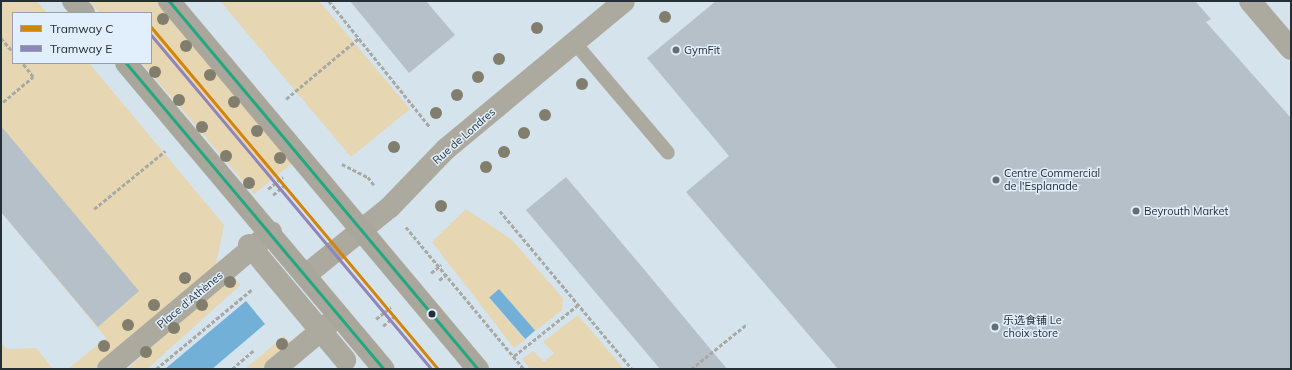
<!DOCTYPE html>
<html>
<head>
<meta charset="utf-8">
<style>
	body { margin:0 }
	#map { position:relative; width:1292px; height:370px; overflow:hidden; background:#d5e3ec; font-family:Mulish,"Noto Sans SC",sans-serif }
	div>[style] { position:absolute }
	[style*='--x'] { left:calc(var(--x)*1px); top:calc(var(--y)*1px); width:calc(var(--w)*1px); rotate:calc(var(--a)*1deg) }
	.green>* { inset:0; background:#e6d6b2; transform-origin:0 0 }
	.water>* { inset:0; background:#72b0d8; transform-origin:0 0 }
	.building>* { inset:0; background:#b6c0c8 }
	.path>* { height:2.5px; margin-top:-1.25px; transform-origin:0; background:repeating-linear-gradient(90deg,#a8a9a5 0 4px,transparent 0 6px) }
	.lane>* { height:14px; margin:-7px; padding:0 7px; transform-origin:7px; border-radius:7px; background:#aca99f }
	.street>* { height:22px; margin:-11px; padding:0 11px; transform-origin:11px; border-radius:11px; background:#aca99f }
	.secondary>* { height:22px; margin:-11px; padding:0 11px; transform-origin:11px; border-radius:11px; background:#a9a79b }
	.bus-1>* { height:3px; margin:-1.5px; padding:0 1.5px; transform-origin:1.5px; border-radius:1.5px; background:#22a880 }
	.tram-1>* { height:3px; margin:-1.5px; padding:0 1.5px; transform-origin:1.5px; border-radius:1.5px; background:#d38508 }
	.tram-2>* { height:3px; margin:-1.5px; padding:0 1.5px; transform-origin:1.5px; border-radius:1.5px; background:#9085ba }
	.trees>* { width:12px; height:12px; margin:-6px; border-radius:50%; background:#827e6e }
	.dots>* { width:11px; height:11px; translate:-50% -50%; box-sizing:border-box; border:2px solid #e0effb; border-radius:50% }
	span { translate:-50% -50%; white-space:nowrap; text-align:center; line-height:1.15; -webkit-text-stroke:3px #e0effb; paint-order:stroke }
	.poi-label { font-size:11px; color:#252f36 }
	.left { translate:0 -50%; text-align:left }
	.street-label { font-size:11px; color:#252f36 }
	.frame { position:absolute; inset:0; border:2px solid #252f36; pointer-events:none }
	.legend { position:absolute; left:12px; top:12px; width:140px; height:52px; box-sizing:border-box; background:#e0effb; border:1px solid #95a2ac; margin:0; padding:5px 7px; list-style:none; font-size:12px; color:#252f36 }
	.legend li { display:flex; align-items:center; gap:8px; height:20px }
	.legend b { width:20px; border:1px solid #95a2ac }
</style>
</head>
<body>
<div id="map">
	<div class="green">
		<div style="clip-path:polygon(1px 1px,37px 1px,47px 13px,13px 13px,13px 63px,89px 63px,224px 225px,215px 269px,94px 369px,68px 369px,106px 338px,1px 212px)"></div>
		<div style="clip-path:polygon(89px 1px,160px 1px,296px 160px,254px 194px,142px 63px,151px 63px,151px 13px,100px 13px)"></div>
		<div style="clip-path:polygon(220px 1px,319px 1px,410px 109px,351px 157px)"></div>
		<div style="clip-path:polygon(466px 209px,511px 239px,563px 298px,562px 310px,535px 331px,499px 290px,489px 298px,525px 340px,514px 348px,432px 242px)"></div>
		<div style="left:232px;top:275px;width:13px;height:146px;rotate:48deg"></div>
		<div style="clip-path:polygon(578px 315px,624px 369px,530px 369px,522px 359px,533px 351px,544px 362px,554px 353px,543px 342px)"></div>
		<div style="clip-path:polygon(284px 336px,293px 346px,266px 369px,245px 369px)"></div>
		<div style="clip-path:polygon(1px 342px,7px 349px,36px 348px,53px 369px,1px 369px)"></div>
	</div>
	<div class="water">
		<div style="left:499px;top:289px;width:55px;height:13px;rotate:49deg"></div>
		<div style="clip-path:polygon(246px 301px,265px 324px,212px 369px,165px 369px)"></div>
	</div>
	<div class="building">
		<div style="clip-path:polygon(350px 1px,426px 1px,455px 35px,409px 73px)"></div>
		<div style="clip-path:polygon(716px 1px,1195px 1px,1211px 19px,1206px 22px,1291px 118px,1291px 369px,838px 369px,686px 192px,729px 156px,647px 58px)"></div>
		<div style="clip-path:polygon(1px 126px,139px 291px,98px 327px,1px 212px)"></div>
		<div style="clip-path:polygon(566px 177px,637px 261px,727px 369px,660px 369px,526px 210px)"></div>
	</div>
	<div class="path">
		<div style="--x:329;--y:1;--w:161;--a:51.3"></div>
		<div style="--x:1;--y:38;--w:18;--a:49"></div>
		<div style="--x:286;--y:99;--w:95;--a:-39.9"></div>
		<div style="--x:3;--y:102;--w:39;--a:-40"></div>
		<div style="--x:33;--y:77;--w:18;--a:-128"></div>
		<div style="--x:342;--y:164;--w:29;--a:27"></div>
		<div style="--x:368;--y:177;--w:10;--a:53"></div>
		<div style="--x:268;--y:189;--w:19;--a:-39"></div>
		<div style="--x:273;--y:195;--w:18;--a:-41"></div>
		<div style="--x:94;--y:209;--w:92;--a:-39.2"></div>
		<div style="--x:500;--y:211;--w:206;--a:50.1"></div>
		<div style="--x:406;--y:227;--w:185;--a:50.3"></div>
		<div style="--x:431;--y:273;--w:13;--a:-39"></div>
		<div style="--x:439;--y:280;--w:10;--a:-37"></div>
		<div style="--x:376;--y:319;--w:19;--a:-39"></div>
		<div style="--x:383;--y:326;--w:17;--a:-40"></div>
		<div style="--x:514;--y:356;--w:82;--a:-38.6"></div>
		<div style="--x:156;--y:369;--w:124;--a:-39.7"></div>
		<div style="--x:232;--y:369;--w:28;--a:-41"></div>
		<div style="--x:691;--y:369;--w:72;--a:-38.8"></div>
	</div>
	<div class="lane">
		<div style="--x:574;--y:42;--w:145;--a:49.7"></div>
	</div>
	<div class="street">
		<div style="--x:1250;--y:1;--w:63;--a:49.5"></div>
		<div style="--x:249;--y:245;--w:150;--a:50.1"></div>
		<div style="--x:307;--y:274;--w:107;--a:-38.9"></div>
		<div style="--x:390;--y:207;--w:81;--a:-46"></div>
		<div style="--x:446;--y:149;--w:231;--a:-39.7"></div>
		<div style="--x:108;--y:369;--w:213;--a:-40"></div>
		<div style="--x:275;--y:369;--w:73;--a:-40"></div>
	</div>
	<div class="secondary">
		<div style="--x:73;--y:1;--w:16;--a:47"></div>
		<div style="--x:169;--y:1;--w:481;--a:50"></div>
		<div style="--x:126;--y:63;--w:400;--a:49.9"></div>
	</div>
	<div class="bus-1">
		<div style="--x:169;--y:1;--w:481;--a:50"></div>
		<div style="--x:126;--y:63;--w:400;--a:49.9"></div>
	</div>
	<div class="tram-1">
		<div style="--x:151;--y:27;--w:446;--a:50"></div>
	</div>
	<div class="tram-2">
		<div style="--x:151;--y:35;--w:436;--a:50"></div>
	</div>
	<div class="trees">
		<div style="left:665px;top:17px"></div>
		<div style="left:163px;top:19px"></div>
		<div style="left:537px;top:28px"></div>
		<div style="left:186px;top:46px"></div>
		<div style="left:499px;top:59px"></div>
		<div style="left:155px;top:72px"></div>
		<div style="left:210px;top:75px"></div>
		<div style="left:478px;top:77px"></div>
		<div style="left:582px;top:84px"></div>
		<div style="left:457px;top:95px"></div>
		<div style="left:179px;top:100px"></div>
		<div style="left:234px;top:102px"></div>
		<div style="left:436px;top:113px"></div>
		<div style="left:545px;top:115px"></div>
		<div style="left:202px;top:127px"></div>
		<div style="left:257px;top:131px"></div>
		<div style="left:524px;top:133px"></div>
		<div style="left:394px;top:147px"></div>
		<div style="left:504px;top:152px"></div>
		<div style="left:226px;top:156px"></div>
		<div style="left:280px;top:158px"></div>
		<div style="left:486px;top:167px"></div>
		<div style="left:249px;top:183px"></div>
		<div style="left:441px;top:206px"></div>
		<div style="left:185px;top:278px"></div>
		<div style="left:230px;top:282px"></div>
		<div style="left:154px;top:305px"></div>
		<div style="left:202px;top:305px"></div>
		<div style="left:128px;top:325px"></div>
		<div style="left:174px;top:328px"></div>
		<div style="left:282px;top:344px"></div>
		<div style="left:104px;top:346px"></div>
		<div style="left:146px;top:352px"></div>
	</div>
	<div class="dots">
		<div style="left:676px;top:50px;background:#636e76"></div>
		<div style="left:996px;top:180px;background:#636e76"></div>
		<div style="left:1136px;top:211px;background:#636e76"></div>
		<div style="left:432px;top:314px;background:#252f36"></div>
		<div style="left:995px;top:327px;background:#636e76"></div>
	</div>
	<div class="poi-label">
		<span class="left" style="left:684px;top:50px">GymFit</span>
		<span class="left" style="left:1004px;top:180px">Centre Commercial<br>de l'Esplanade</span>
		<span class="left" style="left:1144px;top:211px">Beyrouth Market</span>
		<span class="left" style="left:1003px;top:327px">乐选食铺 Le<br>choix store</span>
	</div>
	<div class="street-label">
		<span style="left:464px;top:136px;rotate:-41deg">Rue de Londres</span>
		<span style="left:190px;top:300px;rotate:-40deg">Place d'Athènes</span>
	</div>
	<div class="frame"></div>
	<ul class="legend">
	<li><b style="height:5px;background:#d38508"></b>Tramway C</li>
	<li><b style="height:5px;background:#9085ba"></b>Tramway E</li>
	</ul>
</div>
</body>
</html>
